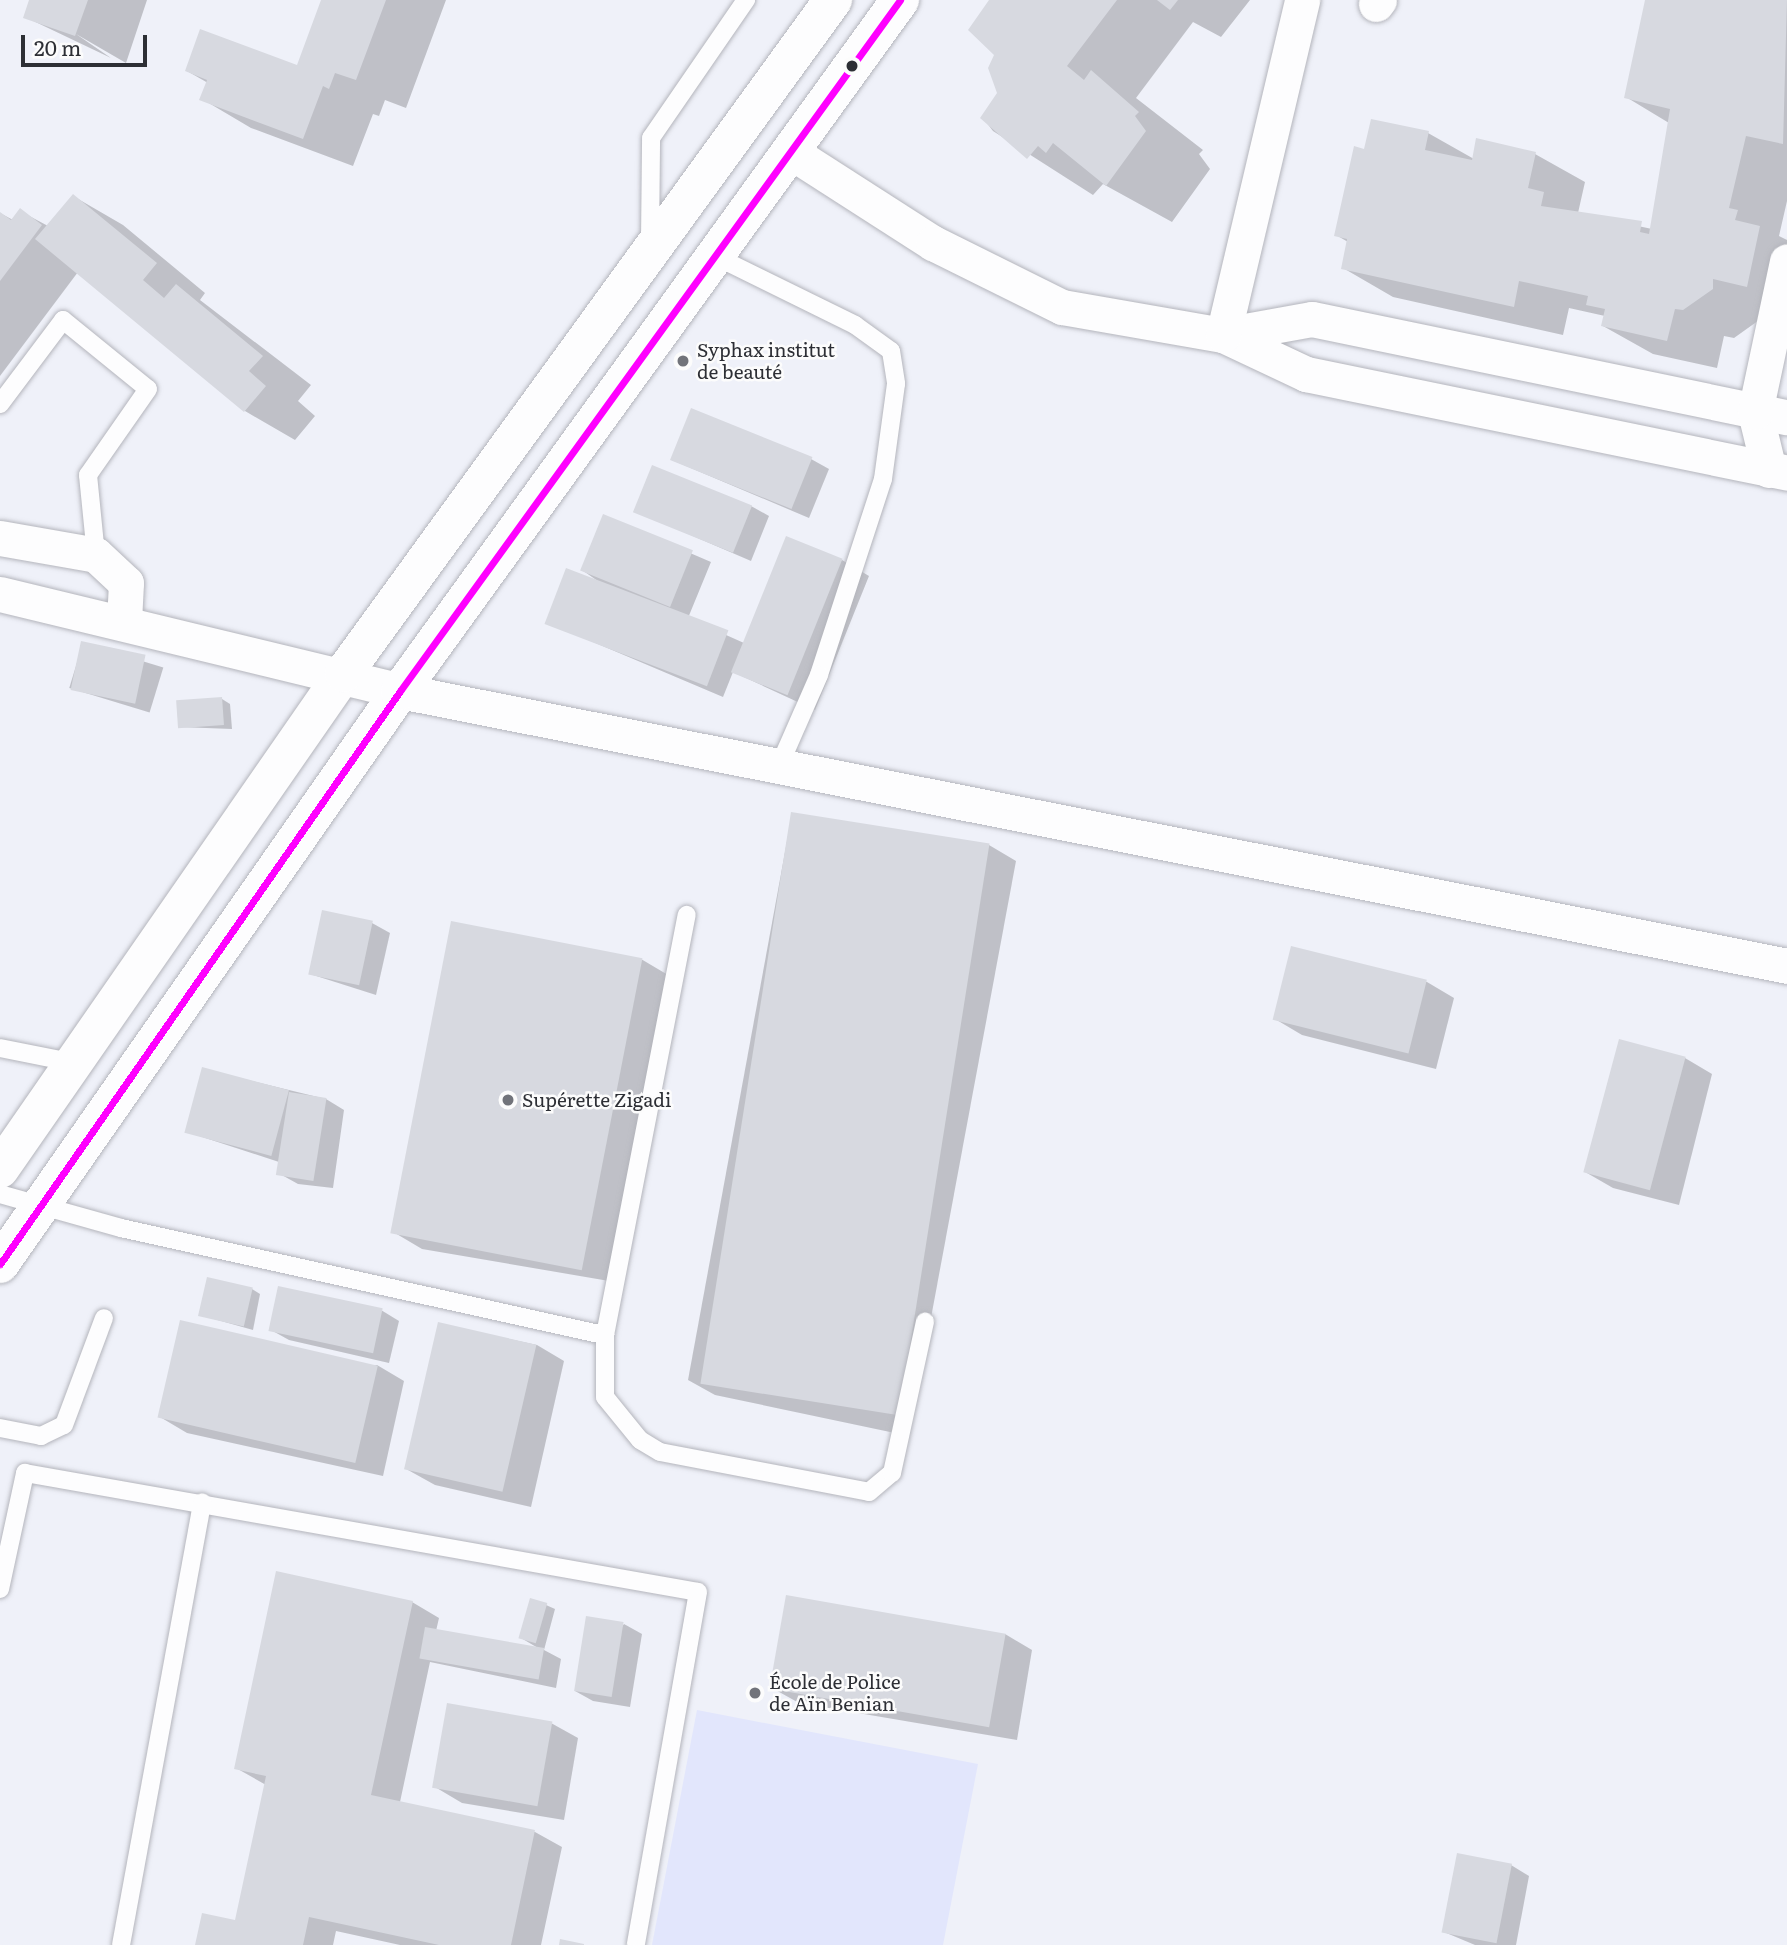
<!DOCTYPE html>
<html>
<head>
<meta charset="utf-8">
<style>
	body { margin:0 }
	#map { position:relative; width:1787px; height:1945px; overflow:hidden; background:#eff1f9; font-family:Literata,serif }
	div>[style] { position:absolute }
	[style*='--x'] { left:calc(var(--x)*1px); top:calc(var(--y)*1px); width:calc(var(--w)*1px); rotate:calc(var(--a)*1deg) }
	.green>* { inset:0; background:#e2e6fc }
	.shadow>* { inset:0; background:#0003; transform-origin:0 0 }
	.building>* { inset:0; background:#d7d9e0; transform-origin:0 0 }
	.roads { filter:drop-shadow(0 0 2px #b4b5bc) drop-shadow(0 0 2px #b4b5bc) }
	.service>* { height:18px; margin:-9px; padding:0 9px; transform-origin:9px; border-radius:9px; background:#fdfdfe }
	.minor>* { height:35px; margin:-17.5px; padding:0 17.5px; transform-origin:17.5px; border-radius:17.5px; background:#fdfdfe }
	.primary>* { height:38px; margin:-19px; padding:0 19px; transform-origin:19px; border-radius:19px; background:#fdfdfe }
	.bus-1>* { height:7px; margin:-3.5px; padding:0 3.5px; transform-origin:3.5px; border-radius:3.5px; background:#f0f }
	.dots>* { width:19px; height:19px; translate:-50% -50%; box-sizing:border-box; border:4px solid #fcfcfc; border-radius:50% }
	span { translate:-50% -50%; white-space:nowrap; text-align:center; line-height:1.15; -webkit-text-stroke:5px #fcfcfc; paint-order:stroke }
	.poi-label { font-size:19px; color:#2d2f35 }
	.left { translate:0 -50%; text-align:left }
	.scale { position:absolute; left:21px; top:35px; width:126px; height:32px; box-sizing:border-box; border:4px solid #2d2f35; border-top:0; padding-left:9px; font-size:21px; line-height:24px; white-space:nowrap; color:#2d2f35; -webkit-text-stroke:5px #fcfcfc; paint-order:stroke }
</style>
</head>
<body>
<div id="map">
	<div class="green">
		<div style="clip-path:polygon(697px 1710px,978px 1764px,943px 1945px,652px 1945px)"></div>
	</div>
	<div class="shadow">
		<div style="clip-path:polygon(31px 0,147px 0,126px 63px,76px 34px,111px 58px,25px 17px)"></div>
		<div style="clip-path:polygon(323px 0,446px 0,406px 108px,385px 100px,379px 116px,373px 114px,353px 166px,251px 128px,202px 99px,208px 83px,187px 71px,298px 68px)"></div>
		<div style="clip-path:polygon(991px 0,1250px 0,1221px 37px,1193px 22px,1136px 98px,1203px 150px,1199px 154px,1210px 169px,1172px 222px,1103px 184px,1093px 195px,993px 131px,983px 118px,998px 93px)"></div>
		<div style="clip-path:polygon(1647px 0,1787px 0,1787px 201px,1779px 236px,1787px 240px,1787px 312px,1762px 318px,1734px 338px,1724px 336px,1717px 368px,1653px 354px,1603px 326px,1605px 316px,1569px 308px,1563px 335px,1393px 297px,1343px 268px,1348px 242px,1336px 235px,1366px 151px,1428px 133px,1474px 159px,1535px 154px,1585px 182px,1578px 213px,1652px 229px,1669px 123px,1626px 97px)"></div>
		<div style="clip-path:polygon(73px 196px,123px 225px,205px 293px,200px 300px,311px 385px,298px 401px,315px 416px,295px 440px,245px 411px,78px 272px,0 376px,0 213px,13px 220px,20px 211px,48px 226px)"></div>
		<div style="clip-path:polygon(811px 459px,829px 469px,809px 518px,672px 460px)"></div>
		<div style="clip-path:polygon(751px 506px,769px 516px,751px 561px,635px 511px)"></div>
		<div style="clip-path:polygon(604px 516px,711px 562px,688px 618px,744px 643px,842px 560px,869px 576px,815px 710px,733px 672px,723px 697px,546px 622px,602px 584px,582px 570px)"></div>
		<div style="left:83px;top:643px;width:84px;height:47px;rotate:17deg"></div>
		<div style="clip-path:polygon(222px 699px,230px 704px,232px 729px,179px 727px)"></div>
		<div style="clip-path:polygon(792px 814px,989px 845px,1016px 861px,909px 1436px,715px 1395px,688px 1380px)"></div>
		<div style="clip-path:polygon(372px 923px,390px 933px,376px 995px,310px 974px)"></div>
		<div style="clip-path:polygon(1293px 948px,1427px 982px,1454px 998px,1436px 1069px,1302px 1035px,1275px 1019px)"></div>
		<div style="clip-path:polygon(641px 959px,668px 975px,609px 1281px,422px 1249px,395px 1233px)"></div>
		<div style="clip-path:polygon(1685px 1058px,1712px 1074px,1679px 1205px,1613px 1188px,1587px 1173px)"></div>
		<div style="clip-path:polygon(203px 1069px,326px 1099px,344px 1110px,333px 1188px,298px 1184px,280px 1174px,282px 1163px,187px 1132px)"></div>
		<div style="clip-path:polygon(252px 1289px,260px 1294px,253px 1330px,200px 1315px)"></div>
		<div style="clip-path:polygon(381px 1310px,399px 1321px,389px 1363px,289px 1340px,271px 1330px)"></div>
		<div style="clip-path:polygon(440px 1324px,537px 1345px,564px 1361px,531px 1507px,435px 1485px,408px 1470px)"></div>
		<div style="clip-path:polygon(377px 1365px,404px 1381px,383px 1476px,187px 1433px,160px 1417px)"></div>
		<div style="clip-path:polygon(412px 1602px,439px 1618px,436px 1631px,538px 1648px,521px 1638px,546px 1605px,555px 1609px,544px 1650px,561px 1659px,556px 1688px,430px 1662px,400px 1802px,535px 1832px,562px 1847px,541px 1945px,400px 1945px,336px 1931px,333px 1945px,197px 1945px,236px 1922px,266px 1785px,236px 1768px)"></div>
		<div style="clip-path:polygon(624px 1624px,642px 1634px,630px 1707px,593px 1701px,575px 1691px)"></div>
		<div style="clip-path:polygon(1005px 1634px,1032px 1650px,1017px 1740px,799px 1703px,772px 1688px)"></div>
		<div style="clip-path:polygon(551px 1723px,578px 1738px,564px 1820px,462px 1803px,435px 1787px)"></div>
		<div style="clip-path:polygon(1511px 1865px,1529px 1876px,1516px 1945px,1475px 1945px,1444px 1932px)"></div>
	</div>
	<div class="building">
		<div style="clip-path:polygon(29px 0,88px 0,75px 36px,23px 18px)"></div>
		<div style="clip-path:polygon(321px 0,386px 0,356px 80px,335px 73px,329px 89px,323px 86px,303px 139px,199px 100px,207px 80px,185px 71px,200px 29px,297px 65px)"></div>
		<div style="clip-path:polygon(989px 0,1117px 0,1067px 66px,1084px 80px,1091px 70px,1139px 112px,1135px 116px,1146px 131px,1106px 186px,1053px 143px,1046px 153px,1038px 146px,1027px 159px,980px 118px,997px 93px,988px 68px,994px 55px,968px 30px)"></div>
		<div style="clip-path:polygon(1157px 0,1178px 0,1170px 10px)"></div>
		<div style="clip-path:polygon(1645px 0,1787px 0,1783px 144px,1746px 136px,1729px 208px,1738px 210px,1735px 220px,1760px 226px,1747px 287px,1713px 279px,1713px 289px,1683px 310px,1675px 309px,1667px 341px,1601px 326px,1605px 309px,1586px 305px,1588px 296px,1519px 281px,1514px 307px,1341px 269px,1347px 239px,1334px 236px,1354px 146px,1364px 149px,1371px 119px,1429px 131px,1425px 150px,1472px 160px,1476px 138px,1536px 152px,1528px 188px,1544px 192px,1541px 206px,1642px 221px,1640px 232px,1649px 234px,1670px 109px,1624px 98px)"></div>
		<div style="clip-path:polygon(73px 194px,157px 263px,143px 280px,164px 298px,176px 284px,263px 356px,249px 371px,266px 386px,244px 412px,35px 239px)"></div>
		<div style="clip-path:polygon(20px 208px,42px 225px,0 281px,0 212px,11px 220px)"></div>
		<div style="left:691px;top:408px;width:131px;height:56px;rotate:22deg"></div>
		<div style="left:652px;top:465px;width:108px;height:51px;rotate:22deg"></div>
		<div style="left:603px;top:514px;width:97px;height:61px;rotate:22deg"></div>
		<div style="left:786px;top:536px;width:61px;height:147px;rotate:22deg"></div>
		<div style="left:566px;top:568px;width:174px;height:60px;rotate:21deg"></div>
		<div style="left:81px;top:641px;width:66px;height:50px;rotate:12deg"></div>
		<div style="left:222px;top:697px;width:28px;height:46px;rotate:86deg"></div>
		<div style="left:791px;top:812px;width:201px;height:579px;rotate:9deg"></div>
		<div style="left:322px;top:910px;width:52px;height:66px;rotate:12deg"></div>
		<div style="left:451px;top:921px;width:195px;height:318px;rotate:11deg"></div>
		<div style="left:1291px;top:946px;width:140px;height:76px;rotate:14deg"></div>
		<div style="left:1619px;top:1039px;width:69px;height:138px;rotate:15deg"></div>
		<div style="left:202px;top:1067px;width:90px;height:68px;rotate:15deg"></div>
		<div style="left:289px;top:1092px;width:38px;height:84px;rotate:9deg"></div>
		<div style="left:207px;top:1277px;width:47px;height:40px;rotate:13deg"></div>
		<div style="left:278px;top:1286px;width:107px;height:46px;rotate:12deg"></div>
		<div style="left:180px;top:1320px;width:203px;height:100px;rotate:13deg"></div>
		<div style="left:438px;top:1322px;width:101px;height:151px;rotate:13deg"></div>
		<div style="clip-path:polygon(276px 1571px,413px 1601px,371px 1795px,535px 1830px,511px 1945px,439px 1945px,309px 1917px,303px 1945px,195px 1945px,202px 1913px,235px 1920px,266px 1776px,234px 1769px)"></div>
		<div style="left:786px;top:1595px;width:223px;height:95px;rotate:10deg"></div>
		<div style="left:530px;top:1598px;width:18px;height:42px;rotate:16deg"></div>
		<div style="left:586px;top:1616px;width:38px;height:76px;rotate:9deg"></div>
		<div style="left:425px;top:1627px;width:121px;height:32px;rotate:10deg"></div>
		<div style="left:447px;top:1703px;width:107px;height:86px;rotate:10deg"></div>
		<div style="left:1457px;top:1853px;width:56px;height:81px;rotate:11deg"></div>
		<div style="clip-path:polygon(560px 1939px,584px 1944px,584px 1945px,559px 1945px)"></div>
	</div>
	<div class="roads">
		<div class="service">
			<div style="--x:650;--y:241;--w:103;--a:-89.4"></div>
			<div style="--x:651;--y:138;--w:168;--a:-55.5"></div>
			<div style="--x:715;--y:256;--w:156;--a:26.2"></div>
			<div style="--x:855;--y:325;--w:44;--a:35.8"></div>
			<div style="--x:891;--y:351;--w:33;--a:81"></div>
			<div style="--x:896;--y:384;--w:96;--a:97.8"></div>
			<div style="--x:883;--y:479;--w:206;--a:108.1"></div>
			<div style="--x:819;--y:675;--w:97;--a:113.7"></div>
			<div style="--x:0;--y:404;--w:105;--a:-53.1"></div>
			<div style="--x:63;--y:320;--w:109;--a:39.1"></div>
			<div style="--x:148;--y:389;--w:105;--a:124.9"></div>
			<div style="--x:88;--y:475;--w:80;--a:84.3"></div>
			<div style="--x:0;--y:1048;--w:76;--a:11.3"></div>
			<div style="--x:0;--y:1194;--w:126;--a:15.7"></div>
			<div style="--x:121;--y:1228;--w:496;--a:12.5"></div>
			<div style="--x:605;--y:1335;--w:62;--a:90"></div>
			<div style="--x:605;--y:1397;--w:55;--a:50.9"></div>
			<div style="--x:640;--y:1440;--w:23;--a:31"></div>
			<div style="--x:660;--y:1452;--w:213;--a:10.8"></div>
			<div style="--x:869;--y:1492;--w:30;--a:-40"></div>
			<div style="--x:892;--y:1473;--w:155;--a:-77.7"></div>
			<div style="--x:605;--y:1335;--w:428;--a:-79"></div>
			<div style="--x:0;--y:1428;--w:42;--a:11"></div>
			<div style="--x:41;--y:1436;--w:25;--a:-26"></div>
			<div style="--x:64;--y:1425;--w:114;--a:-69.5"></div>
			<div style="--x:0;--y:1589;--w:119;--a:-77.8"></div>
			<div style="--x:25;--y:1473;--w:683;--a:10.03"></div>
			<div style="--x:698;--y:1592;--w:358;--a:100"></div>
			<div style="--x:121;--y:1945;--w:450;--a:-79.6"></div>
		</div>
		<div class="minor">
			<div style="--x:1376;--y:4;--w:5;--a:-53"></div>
			<div style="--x:791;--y:152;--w:169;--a:32.7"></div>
			<div style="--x:933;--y:243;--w:144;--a:26.4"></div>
			<div style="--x:1062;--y:307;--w:163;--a:9.9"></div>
			<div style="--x:1223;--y:335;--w:90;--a:-10.2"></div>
			<div style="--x:1312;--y:319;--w:485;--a:11.7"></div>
			<div style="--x:1223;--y:335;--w:92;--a:25.2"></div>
			<div style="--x:1306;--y:374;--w:491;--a:11.6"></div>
			<div style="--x:1223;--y:335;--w:344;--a:-76.7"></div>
			<div style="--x:1769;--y:470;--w:60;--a:-103.6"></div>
			<div style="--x:1755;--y:412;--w:154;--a:-78"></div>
			<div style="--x:0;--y:538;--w:97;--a:10"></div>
			<div style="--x:96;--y:555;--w:41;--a:43"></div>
			<div style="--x:126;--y:583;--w:36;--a:93"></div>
			<div style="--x:0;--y:594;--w:412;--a:13.6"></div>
			<div style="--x:400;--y:691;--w:1414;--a:11.21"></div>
		</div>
		<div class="primary">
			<div style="--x:0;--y:1169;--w:604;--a:-55.26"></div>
			<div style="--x:344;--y:673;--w:832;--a:-54"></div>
			<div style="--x:0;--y:1264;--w:699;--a:-55.08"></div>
			<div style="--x:400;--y:691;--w:853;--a:-54.11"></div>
		</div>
	</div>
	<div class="bus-1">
		<div style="--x:0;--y:1264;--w:699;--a:-55.08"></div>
		<div style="--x:400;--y:691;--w:853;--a:-54.11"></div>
	</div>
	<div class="dots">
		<div style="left:852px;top:66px;background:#2d2f35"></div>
		<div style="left:683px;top:361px;background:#71737a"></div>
		<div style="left:508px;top:1100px;background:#71737a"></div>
		<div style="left:755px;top:1693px;background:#71737a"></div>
	</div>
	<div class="poi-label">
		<span class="left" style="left:697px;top:361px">Syphax institut<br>de beauté</span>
		<span class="left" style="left:522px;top:1100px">Supérette Zigadi</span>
		<span class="left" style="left:769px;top:1693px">École de Police<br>de Aïn Benian</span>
	</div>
	<div class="scale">20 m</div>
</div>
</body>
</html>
